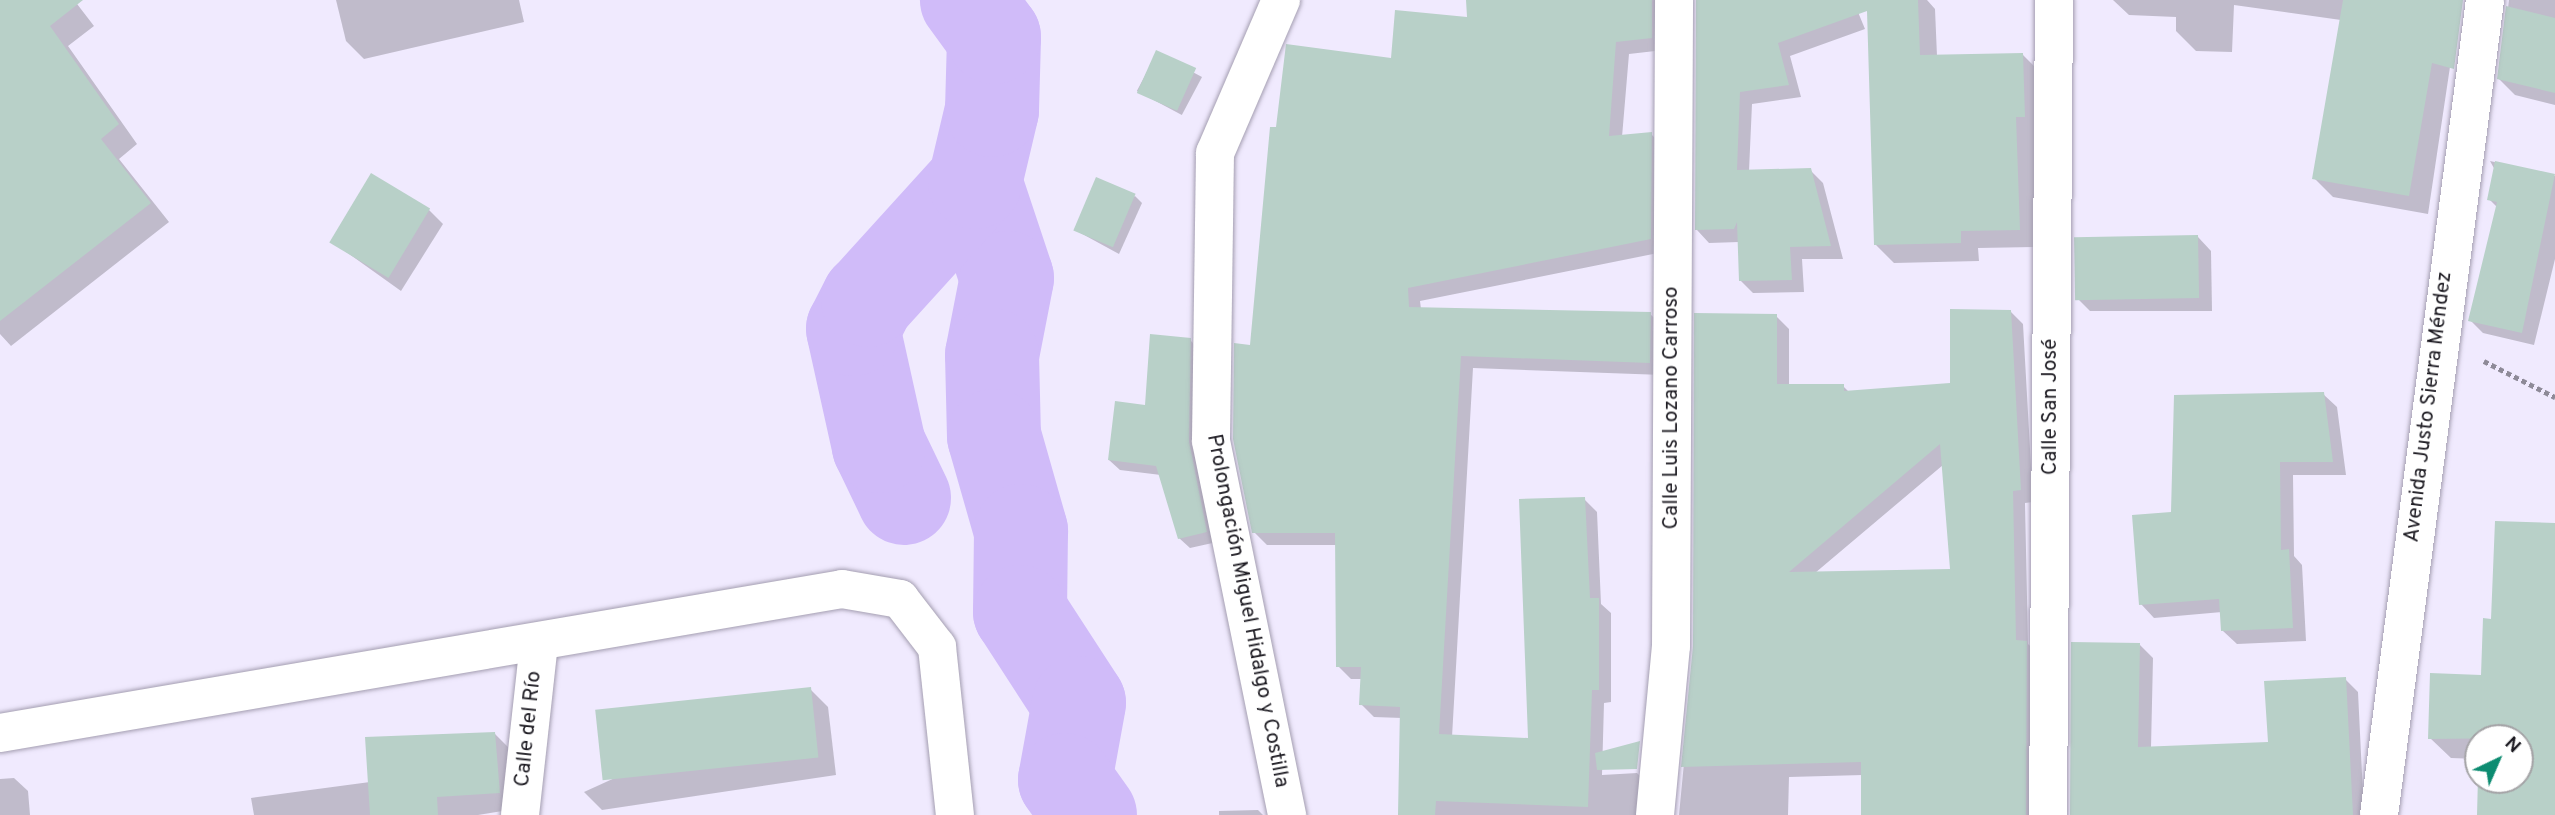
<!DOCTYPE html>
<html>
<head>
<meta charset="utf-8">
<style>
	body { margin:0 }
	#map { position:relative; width:2555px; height:815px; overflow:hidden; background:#f0eafe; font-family:Overpass,sans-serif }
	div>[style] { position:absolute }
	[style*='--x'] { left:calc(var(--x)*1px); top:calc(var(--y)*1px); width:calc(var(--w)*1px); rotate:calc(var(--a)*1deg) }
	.shadow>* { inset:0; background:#0003; transform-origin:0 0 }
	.river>* { height:94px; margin:-47px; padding:0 47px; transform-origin:47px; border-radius:47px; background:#d0bbf9 }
	.building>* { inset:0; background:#b8d0c8; transform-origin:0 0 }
	.path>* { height:4.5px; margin-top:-2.25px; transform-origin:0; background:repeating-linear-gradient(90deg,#8e8a98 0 5px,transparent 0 8.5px) }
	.roads { filter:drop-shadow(0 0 2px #a49eb1) drop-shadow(0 0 2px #a49eb1) }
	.minor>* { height:38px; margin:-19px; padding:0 19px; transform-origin:19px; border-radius:19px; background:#fff }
	.tertiary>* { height:38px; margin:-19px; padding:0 19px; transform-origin:19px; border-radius:19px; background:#fff }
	span { translate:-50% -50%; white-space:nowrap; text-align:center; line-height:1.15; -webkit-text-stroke:5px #fff; paint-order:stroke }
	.street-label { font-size:21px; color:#1c1a21 }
	.north { position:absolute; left:2464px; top:724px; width:70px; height:70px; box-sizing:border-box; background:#fff; border:2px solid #a4a3a6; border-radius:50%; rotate:44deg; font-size:19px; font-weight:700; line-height:28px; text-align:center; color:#1c1a21 }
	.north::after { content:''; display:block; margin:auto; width:24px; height:32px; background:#0d8c71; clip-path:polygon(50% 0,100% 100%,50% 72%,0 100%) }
</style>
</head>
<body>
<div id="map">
	<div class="shadow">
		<div style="clip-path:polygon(0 0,74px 0,94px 26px,68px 46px,137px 144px,119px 159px,169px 222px,11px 346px,0 334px)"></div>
		<div style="clip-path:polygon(336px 0,519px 0,524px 22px,364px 59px,346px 41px)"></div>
		<div style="clip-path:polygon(1468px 0,1671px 0,1664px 50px,1629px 54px,1622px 137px,1651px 134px,1664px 147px,1663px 252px,1420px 301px,1421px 309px,1650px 314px,1663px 326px,1663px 375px,1473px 368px,1452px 737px,1530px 740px,1584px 499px,1597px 512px,1601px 604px,1611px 613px,1611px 702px,1604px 703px,1602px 775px,1637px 773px,1649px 785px,1648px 815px,1399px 815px,1402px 718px,1374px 717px,1361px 704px,1362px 679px,1351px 679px,1338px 666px,1337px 545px,1267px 545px,1254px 532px,1251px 347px,1278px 129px,1469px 19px)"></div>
		<div style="clip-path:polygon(1698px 0,1853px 0,1865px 29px,1790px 56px,1801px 97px,1752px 104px,1749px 171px,1810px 170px,1823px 183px,1843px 259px,1802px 259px,1804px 292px,1753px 293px,1740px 280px,1739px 242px,1709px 243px,1697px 230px)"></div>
		<div style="clip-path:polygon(1868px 0,1927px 0,1935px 9px,1937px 56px,2023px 55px,2041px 73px,2037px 247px,1978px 248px,1979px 261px,1894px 263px,1876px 245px)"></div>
		<div style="clip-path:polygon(2113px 0,2460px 0,2428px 214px,2333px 197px,2314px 178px,2341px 20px,2234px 5px,2232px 52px,2196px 51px,2176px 31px,2176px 17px,2129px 15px)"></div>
		<div style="clip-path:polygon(2509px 0,2555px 0,2555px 105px,2515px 95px,2499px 79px)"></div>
		<div style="left:1157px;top:53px;width:51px;height:43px;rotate:28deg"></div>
		<div style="clip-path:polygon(2490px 161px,2555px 176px,2555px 259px,2534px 345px,2483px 333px,2470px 320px,2498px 208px,2489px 199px,2495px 170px)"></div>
		<div style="clip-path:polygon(1135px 196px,1142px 203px,1119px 254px,1075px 230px)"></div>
		<div style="clip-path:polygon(429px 210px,443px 224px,401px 291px,331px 241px)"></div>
		<div style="clip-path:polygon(2198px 237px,2211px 251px,2212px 311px,2090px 311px,2077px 298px)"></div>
		<div style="clip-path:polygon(evenodd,2010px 311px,2023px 324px,2033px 502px,2025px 503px,2028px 644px,2040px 655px,2041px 815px,1863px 815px,1863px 775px,1789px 777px,1788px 815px,1679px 815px,1695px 648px,1776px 316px,1789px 329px,1789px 386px,1843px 386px,1849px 392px,1952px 384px,2010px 311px,1943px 465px,1952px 571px,1815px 573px,1943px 465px)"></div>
		<div style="clip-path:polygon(1190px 340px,1200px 350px,1217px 542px,1190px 548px,1179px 538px,1161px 475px,1120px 470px,1109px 460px)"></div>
		<div style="clip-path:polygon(2323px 394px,2337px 407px,2346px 475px,2293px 475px,2294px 556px,2302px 565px,2306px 641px,2237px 644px,2223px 631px,2222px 612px,2154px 618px,2141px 604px,2173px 514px)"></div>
		<div style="clip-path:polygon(2555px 525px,2555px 815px,2479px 815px,2520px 780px,2520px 738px,2478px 738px,2478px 759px,2451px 758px,2430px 738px,2491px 677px)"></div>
		<div style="clip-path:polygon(2140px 645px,2153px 658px,2151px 748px,2270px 743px,2345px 679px,2358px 692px,2364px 815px,2072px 815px)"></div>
		<div style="clip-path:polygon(810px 689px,828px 707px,836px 775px,602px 810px,584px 792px)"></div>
		<div style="clip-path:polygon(495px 734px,511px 750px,515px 809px,478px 815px,254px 815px,251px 798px,370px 782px)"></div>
		<div style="clip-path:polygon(14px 778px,28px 791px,30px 815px,0 815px,0 779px)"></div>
		<div style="clip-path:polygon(1258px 810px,1263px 815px,1219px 815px,1219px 811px)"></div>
	</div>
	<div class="river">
		<div style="--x:975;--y:182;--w:101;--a:71.6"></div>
		<div style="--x:1007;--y:278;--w:78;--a:101"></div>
		<div style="--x:992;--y:355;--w:81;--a:88.6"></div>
		<div style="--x:994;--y:436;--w:99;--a:74.1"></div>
		<div style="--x:1021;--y:531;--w:81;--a:90.7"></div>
		<div style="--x:1020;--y:612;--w:108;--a:57"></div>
		<div style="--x:1079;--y:703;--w:78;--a:100.3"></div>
		<div style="--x:1065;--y:780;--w:43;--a:54.5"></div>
		<div style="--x:904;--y:498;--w:58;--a:-115.7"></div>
		<div style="--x:879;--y:446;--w:120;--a:-102.5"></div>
		<div style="--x:853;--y:329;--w:33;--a:-63"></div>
		<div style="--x:868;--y:300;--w:159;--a:-47.8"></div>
		<div style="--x:975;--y:182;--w:74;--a:-76.7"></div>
		<div style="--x:992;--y:110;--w:73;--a:-88.4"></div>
		<div style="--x:994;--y:37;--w:46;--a:-126.1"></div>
	</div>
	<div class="building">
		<div style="clip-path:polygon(0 0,83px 0,50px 26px,119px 124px,101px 139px,151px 203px,0 321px)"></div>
		<div style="clip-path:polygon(1466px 0,1652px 0,1652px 38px,1616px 42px,1609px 136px,1652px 132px,1651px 239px,1408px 288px,1409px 307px,1651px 312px,1650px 363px,1461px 356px,1439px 734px,1528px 738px,1519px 499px,1585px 497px,1590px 598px,1599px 598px,1599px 690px,1592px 690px,1588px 807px,1436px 801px,1435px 815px,1398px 815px,1400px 707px,1359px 705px,1361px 667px,1336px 667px,1335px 533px,1252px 533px,1233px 439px,1234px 343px,1250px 345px,1270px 127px,1276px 127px,1286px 44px,1391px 58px,1395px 10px,1467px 17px)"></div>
		<div style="clip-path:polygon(1696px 0,1918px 0,1920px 55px,2023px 53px,2025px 117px,2016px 117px,2020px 230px,1961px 231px,1961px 243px,1874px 245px,1867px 11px,1778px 43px,1789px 85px,1740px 92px,1737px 170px,1811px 168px,1831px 246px,1790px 247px,1792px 280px,1739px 281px,1737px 222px,1734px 229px,1695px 230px)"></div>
		<div style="clip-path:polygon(2343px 0,2463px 0,2454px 69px,2432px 63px,2409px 196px,2312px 179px)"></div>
		<div style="clip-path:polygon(2506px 6px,2555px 18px,2555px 93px,2497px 79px)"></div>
		<div style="left:1156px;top:50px;width:44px;height:47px;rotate:24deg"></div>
		<div style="clip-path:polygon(2495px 161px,2555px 174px,2522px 333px,2468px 321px,2497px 202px,2487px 200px)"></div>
		<div style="left:371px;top:173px;width:69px;height:81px;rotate:31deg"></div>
		<div style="left:1096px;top:177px;width:43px;height:58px;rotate:23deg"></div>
		<div style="left:2198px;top:235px;width:63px;height:124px;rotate:89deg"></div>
		<div style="clip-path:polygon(evenodd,1950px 309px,2011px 310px,2021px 490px,2013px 491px,2016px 640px,2027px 641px,2026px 815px,1861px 815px,1861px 762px,1681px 767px,1693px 646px,1694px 313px,1777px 314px,1777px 384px,1844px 384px,1844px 391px,1950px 383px,1950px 309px,1940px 444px,1950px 569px,1789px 572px,1940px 444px)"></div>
		<div style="clip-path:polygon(1150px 334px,1191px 338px,1189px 441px,1207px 532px,1178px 539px,1156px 466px,1108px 460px,1115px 401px,1145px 405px)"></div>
		<div style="clip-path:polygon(2324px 392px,2333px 462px,2280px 462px,2281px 550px,2289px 549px,2293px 628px,2221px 631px,2219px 599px,2139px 605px,2132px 515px,2171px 512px,2174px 395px)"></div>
		<div style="clip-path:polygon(2495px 521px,2555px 523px,2555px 815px,2477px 815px,2478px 777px,2520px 780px,2520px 738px,2428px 739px,2430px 673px,2481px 675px,2483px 618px,2491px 619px)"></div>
		<div style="clip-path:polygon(2071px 642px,2140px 643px,2138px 747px,2268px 742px,2264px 681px,2346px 677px,2353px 815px,2070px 815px)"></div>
		<div style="left:811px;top:687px;width:71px;height:217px;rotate:84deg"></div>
		<div style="clip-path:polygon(495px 732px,500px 793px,437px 797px,438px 815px,370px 815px,365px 737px)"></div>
		<div style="clip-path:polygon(1640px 741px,1637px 769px,1597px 770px,1595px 753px)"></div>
	</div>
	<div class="path">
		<div style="--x:2484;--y:361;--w:80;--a:26.9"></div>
	</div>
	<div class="roads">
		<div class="minor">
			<div style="--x:1281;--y:0;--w:167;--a:113.3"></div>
			<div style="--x:1215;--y:153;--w:288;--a:90.8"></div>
			<div style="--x:1211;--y:441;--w:382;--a:78.5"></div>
			<div style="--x:520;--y:815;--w:172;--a:-83.7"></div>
			<div style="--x:2048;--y:815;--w:815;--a:-89.58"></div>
			<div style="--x:2379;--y:815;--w:822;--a:-82.59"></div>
		</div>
		<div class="tertiary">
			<div style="--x:0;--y:733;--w:854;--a:-9.7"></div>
			<div style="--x:842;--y:589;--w:59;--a:9.8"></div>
			<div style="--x:900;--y:599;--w:61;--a:52.4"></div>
			<div style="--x:937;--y:647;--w:169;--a:83.9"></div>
			<div style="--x:1655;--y:815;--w:170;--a:-84.6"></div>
			<div style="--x:1671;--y:646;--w:646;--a:-89.73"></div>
		</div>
	</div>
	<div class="street-label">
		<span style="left:2051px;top:407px;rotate:-90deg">Calle San José</span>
		<span style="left:2429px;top:407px;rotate:-83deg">Avenida Justo Sierra Méndez</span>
		<span style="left:1672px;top:408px;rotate:-90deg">Calle Luis Lozano Carroso</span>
		<span style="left:1247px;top:611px;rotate:79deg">Prolongación Miguel Hidalgo y Costilla</span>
		<span style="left:529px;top:729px;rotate:-84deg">Calle del Río</span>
	</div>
	<div class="north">N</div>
</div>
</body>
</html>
